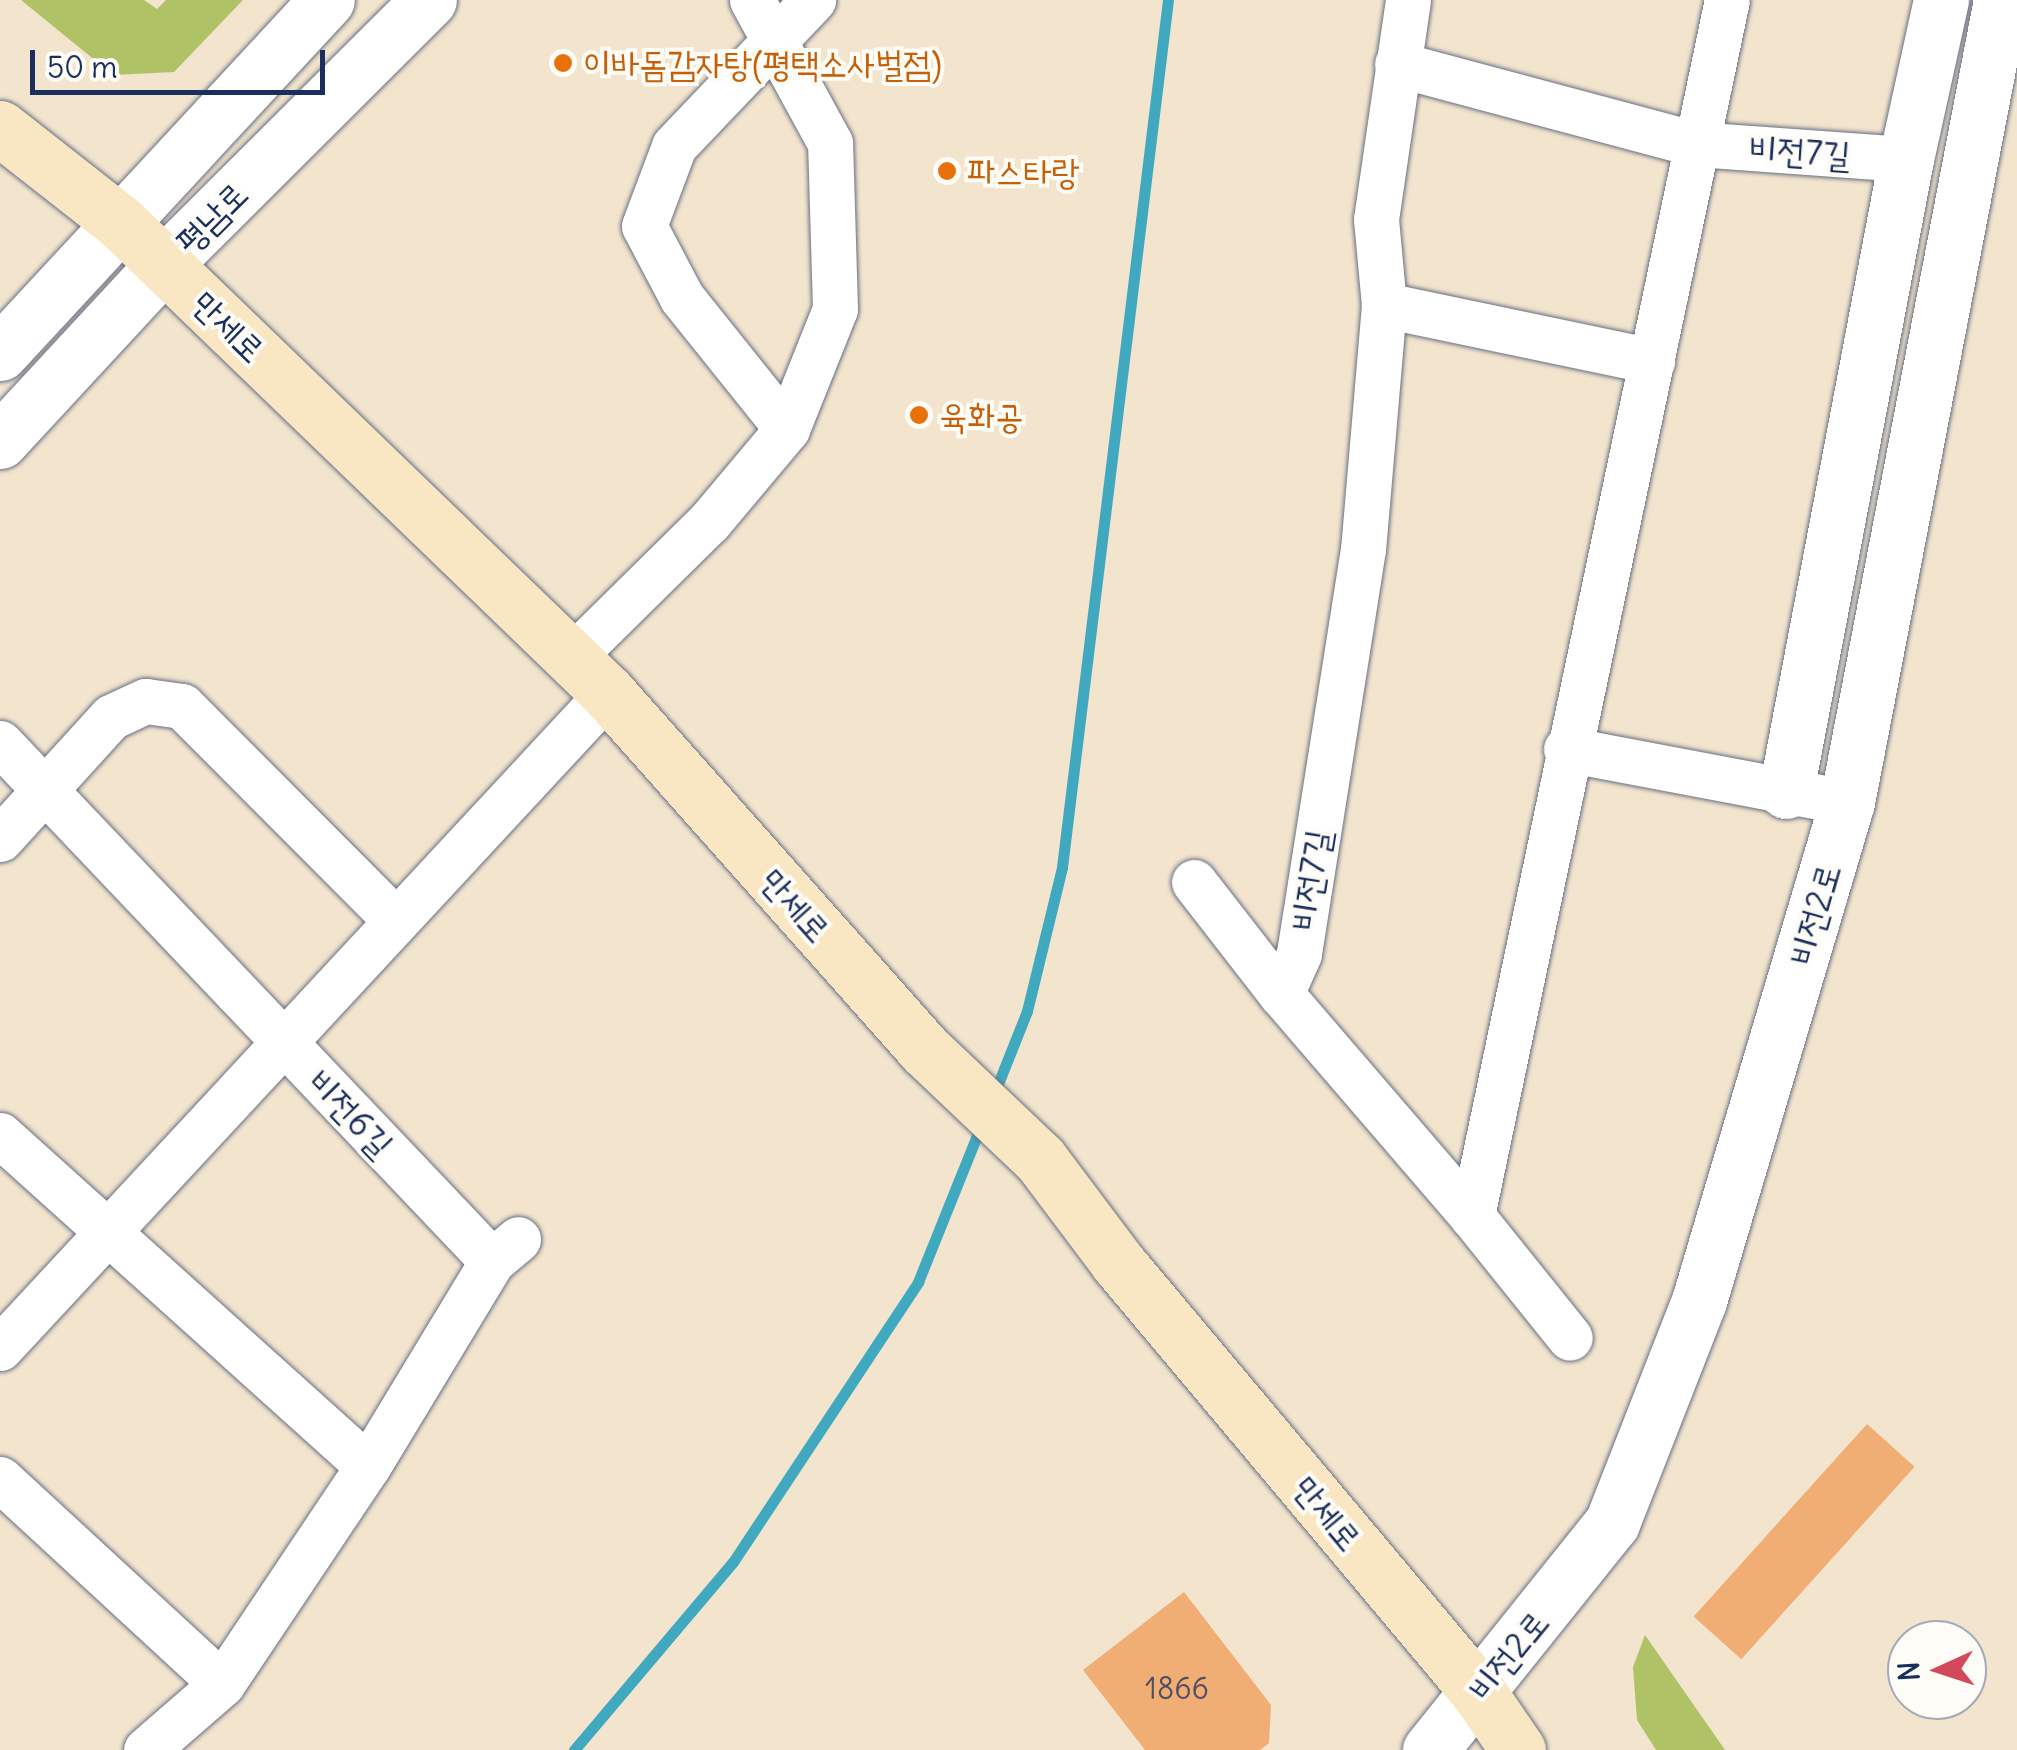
<!DOCTYPE html>
<html>
<head>
<meta charset="utf-8">
<style>
	body { margin:0 }
	#map { position:relative; width:2017px; height:1750px; overflow:hidden; background:#f3e5cd; font-family:Delius,"Poor Story",sans-serif }
	div>[style] { position:absolute }
	[style*='--x'] { left:calc(var(--x)*1px); top:calc(var(--y)*1px); width:calc(var(--w)*1px); rotate:calc(var(--a)*1deg) }
	.green>* { inset:0; background:#afc265 }
	.stream>* { height:11px; margin:-5.5px; padding:0 5.5px; transform-origin:5.5px; border-radius:5.5px; background:#40a9c0 }
	.building>* { inset:0; background:#f0ad74; transform-origin:0 0 }
	.roads { filter:drop-shadow(0 0 2px #676f85) drop-shadow(0 0 2px #676f85) }
	.minor>* { height:45px; margin:-22.5px; padding:0 22.5px; transform-origin:22.5px; border-radius:22.5px; background:#fff }
	.tertiary>* { height:55px; margin:-27.5px; padding:0 27.5px; transform-origin:27.5px; border-radius:27.5px; background:#fff }
	.secondary>* { height:55px; margin:-27.5px; padding:0 27.5px; transform-origin:27.5px; border-radius:27.5px; background:#f9e7c3 }
	.dots>* { width:28px; height:28px; translate:-50% -50%; box-sizing:border-box; border:5px solid #fdfcf7; border-radius:50% }
	span { translate:-50% -50%; white-space:nowrap; text-align:center; line-height:1.15; -webkit-text-stroke:8px #fdfcf7; paint-order:stroke }
	.number-label { font-size:30px; color:#504e64 }
	.number-label span { -webkit-text-stroke-width:0 }
	.food-label { font-size:35px; color:#c56008 }
	.left { translate:0 -50%; text-align:left }
	.street-label { font-size:35px; color:#1b2f5e }
	.north { position:absolute; left:1887px; top:1620px; width:100px; height:100px; box-sizing:border-box; background:#fdfcf7; border:2px solid #a3aaba; border-radius:50%; rotate:267deg; font-size:28px; font-weight:700; line-height:40px; text-align:center; color:#1b2f5e }
	.north::after { content:''; display:block; margin:auto; width:35px; height:45px; background:#d1495b; clip-path:polygon(50% 0,100% 100%,50% 72%,0 100%) }
	.scale { position:absolute; left:30px; top:50px; width:295px; height:45px; box-sizing:border-box; border:5px solid #1b2f5e; border-top:0; padding-left:12px; font-size:30px; line-height:35px; white-space:nowrap; color:#1b2f5e; -webkit-text-stroke:8px #fdfcf7; paint-order:stroke }
</style>
</head>
<body>
<div id="map">
	<div class="green">
		<div style="clip-path:polygon(21px 0,144px 0,157px 9px,166px 0,243px 0,174px 72px,113px 75px)"></div>
		<div style="clip-path:polygon(1645px 1635px,1725px 1750px,1656px 1750px,1637px 1720px,1633px 1667px)"></div>
	</div>
	<div class="stream">
		<div style="--x:994;--y:1094;--w:89;--a:-68.3"></div>
		<div style="--x:1027;--y:1011;--w:148;--a:-76.3"></div>
		<div style="--x:1062;--y:867;--w:873;--a:-83.03"></div>
		<div style="--x:574;--y:1750;--w:246;--a:-49.8"></div>
		<div style="--x:733;--y:1562;--w:336;--a:-56.5"></div>
		<div style="--x:918;--y:1282;--w:169;--a:-68.1"></div>
	</div>
	<div class="building">
		<div style="left:1867px;top:1424px;width:64px;height:259px;rotate:42deg"></div>
		<div style="clip-path:polygon(1184px 1592px,1271px 1705px,1269px 1743px,1260px 1750px,1145px 1750px,1083px 1670px)"></div>
	</div>
	<div class="roads">
		<div class="minor">
			<div style="--x:1408;--y:0;--w:221;--a:98.3"></div>
			<div style="--x:1376;--y:219;--w:86;--a:84.7"></div>
			<div style="--x:1384;--y:305;--w:245;--a:94.9"></div>
			<div style="--x:1363;--y:549;--w:410;--a:99"></div>
			<div style="--x:1299;--y:954;--w:44;--a:114.2"></div>
			<div style="--x:1281;--y:994;--w:293;--a:49.3"></div>
			<div style="--x:1472;--y:1216;--w:1242;--a:-78.16"></div>
			<div style="--x:1397;--y:64;--w:309;--a:15"></div>
			<div style="--x:1695;--y:144;--w:212;--a:4.1"></div>
			<div style="--x:1384;--y:305;--w:274;--a:11.8"></div>
			<div style="--x:787;--y:429;--w:168;--a:-128.7"></div>
			<div style="--x:682;--y:298;--w:81;--a:-117.8"></div>
			<div style="--x:644;--y:226;--w:85;--a:-69.4"></div>
			<div style="--x:674;--y:146;--w:202;--a:-46.4"></div>
			<div style="--x:573;--y:656;--w:191;--a:-44.6"></div>
			<div style="--x:709;--y:522;--w:121;--a:-50"></div>
			<div style="--x:787;--y:429;--w:129;--a:-68.2"></div>
			<div style="--x:835;--y:309;--w:166;--a:-91.7"></div>
			<div style="--x:830;--y:143;--w:163;--a:-118.6"></div>
			<div style="--x:0;--y:743;--w:714;--a:46.47"></div>
			<div style="--x:1566;--y:749;--w:286;--a:10.7"></div>
			<div style="--x:0;--y:839;--w:165;--a:-47.7"></div>
			<div style="--x:111;--y:717;--w:38;--a:-25"></div>
			<div style="--x:146;--y:701;--w:36;--a:8"></div>
			<div style="--x:182;--y:706;--w:303;--a:45.1"></div>
			<div style="--x:1194;--y:882;--w:142;--a:52.2"></div>
			<div style="--x:0;--y:1135;--w:495;--a:42"></div>
			<div style="--x:1472;--y:1216;--w:156;--a:51.2"></div>
			<div style="--x:0;--y:1348;--w:894;--a:-47.13"></div>
			<div style="--x:0;--y:1479;--w:302;--a:42.7"></div>
			<div style="--x:146;--y:1750;--w:101;--a:-41"></div>
			<div style="--x:222;--y:1684;--w:262;--a:-56.2"></div>
			<div style="--x:368;--y:1466;--w:240;--a:-58.8"></div>
			<div style="--x:492;--y:1261;--w:34;--a:-40"></div>
		</div>
		<div class="tertiary">
			<div style="--x:0;--y:353;--w:481;--a:-47.2"></div>
			<div style="--x:0;--y:441;--w:241;--a:-47.2"></div>
			<div style="--x:164;--y:264;--w:374;--a:-44.9"></div>
			<div style="--x:1786;--y:791;--w:643;--a:-79.25"></div>
			<div style="--x:1906;--y:159;--w:163;--a:-77.6"></div>
			<div style="--x:1430;--y:1750;--w:291;--a:-51.3"></div>
			<div style="--x:1612;--y:1523;--w:238;--a:-68.6"></div>
			<div style="--x:1699;--y:1301;--w:520;--a:-73.48"></div>
			<div style="--x:1847;--y:802;--w:817;--a:-79.13"></div>
		</div>
		<div class="secondary">
			<div style="--x:0;--y:128;--w:154;--a:38.1"></div>
			<div style="--x:121;--y:223;--w:677;--a:43.98"></div>
			<div style="--x:608;--y:693;--w:477;--a:48.4"></div>
			<div style="--x:925;--y:1050;--w:158;--a:43.5"></div>
			<div style="--x:1040;--y:1159;--w:130;--a:53.1"></div>
			<div style="--x:1118;--y:1263;--w:561;--a:49.99"></div>
			<div style="--x:1479;--y:1693;--w:69;--a:55.6"></div>
		</div>
	</div>
	<div class="dots">
		<div style="left:563px;top:63px;background:#e8710a"></div>
		<div style="left:947px;top:171px;background:#e8710a"></div>
		<div style="left:919px;top:415px;background:#e8710a"></div>
	</div>
	<div class="number-label">
		<span style="left:1177px;top:1688px">1866</span>
	</div>
	<div class="food-label">
		<span class="left" style="left:583px;top:63px">이바돔감자탕(평택소사벌점)</span>
		<span class="left" style="left:967px;top:171px">파스타랑</span>
		<span class="left" style="left:939px;top:415px">육화공</span>
	</div>
	<div class="street-label">
		<span style="left:1800px;top:151px;rotate:4deg">비전7길</span>
		<span style="left:211px;top:217px;rotate:-45deg">평남로</span>
		<span style="left:229px;top:326px;rotate:44deg">만세로</span>
		<span style="left:1310px;top:880px;rotate:-81deg">비전7길</span>
		<span style="left:796px;top:905px;rotate:48deg">만세로</span>
		<span style="left:1814px;top:914px;rotate:-74deg">비전2로</span>
		<span style="left:351px;top:1113px;rotate:46deg">비전6길</span>
		<span style="left:1328px;top:1513px;rotate:50deg">만세로</span>
		<span style="left:1508px;top:1655px;rotate:-51deg">비전2로</span>
	</div>
	<div class="north">N</div>
	<div class="scale">50 m</div>
</div>
</body>
</html>
